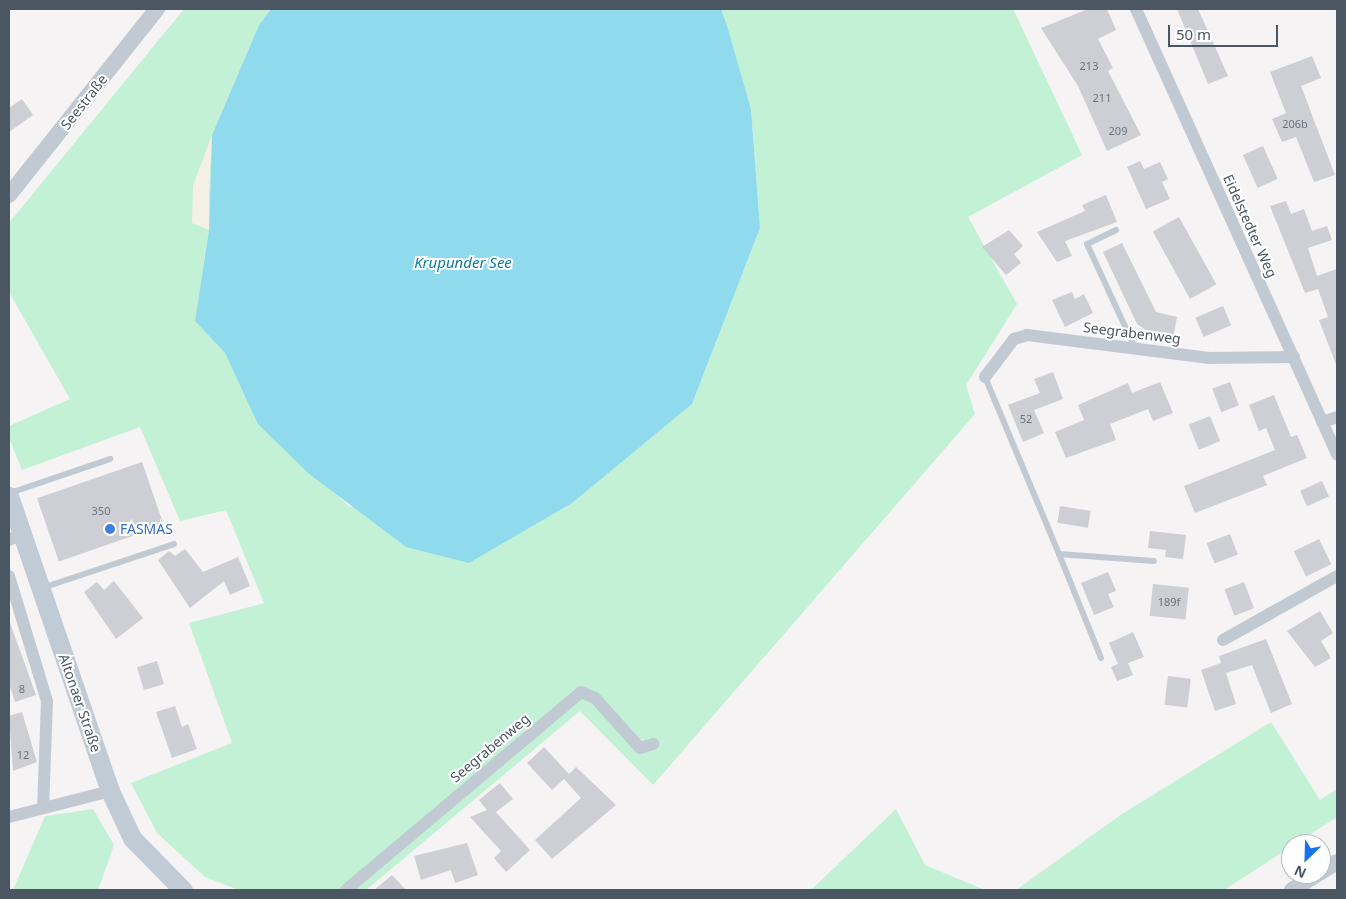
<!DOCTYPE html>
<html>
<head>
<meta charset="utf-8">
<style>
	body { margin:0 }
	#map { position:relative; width:1346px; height:899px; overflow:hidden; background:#f5f3f3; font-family:"Noto Sans",sans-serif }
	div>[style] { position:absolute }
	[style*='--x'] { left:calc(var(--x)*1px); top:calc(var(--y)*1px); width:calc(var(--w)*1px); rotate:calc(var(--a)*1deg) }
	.green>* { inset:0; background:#c3f1d5 }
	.sand>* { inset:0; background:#f5f0e5 }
	.water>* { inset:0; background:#90daee }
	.building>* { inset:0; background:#cdcfd5; transform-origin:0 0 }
	.service>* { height:6px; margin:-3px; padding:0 3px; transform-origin:3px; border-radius:3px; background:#c1cad2 }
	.minor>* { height:12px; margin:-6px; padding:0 6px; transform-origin:6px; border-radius:6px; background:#c1cad2 }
	.tertiary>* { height:16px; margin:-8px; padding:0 8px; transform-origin:8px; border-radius:8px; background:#c1cad2 }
	.secondary>* { height:19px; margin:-9.5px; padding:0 9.5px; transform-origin:9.5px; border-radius:9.5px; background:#c1cbd6 }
	.dots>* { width:14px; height:14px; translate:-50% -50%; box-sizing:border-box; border:2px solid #fff; border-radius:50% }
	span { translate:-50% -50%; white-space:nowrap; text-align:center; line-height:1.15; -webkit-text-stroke:4px #fff; paint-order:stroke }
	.number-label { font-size:11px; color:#6b747e }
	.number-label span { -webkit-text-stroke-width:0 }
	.street-label { font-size:14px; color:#4a5661 }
	.shop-label { font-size:14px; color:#366cbe }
	.left { translate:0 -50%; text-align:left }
	.water-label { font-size:15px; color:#0c7c9b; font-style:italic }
	.frame { position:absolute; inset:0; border:10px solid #4a5661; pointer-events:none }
	.north { position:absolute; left:1281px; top:834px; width:50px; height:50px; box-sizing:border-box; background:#fff; border:1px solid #b7bbc0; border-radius:50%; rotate:204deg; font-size:14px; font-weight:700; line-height:20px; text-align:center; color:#4a5661 }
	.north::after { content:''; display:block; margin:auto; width:18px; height:22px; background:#1a73e8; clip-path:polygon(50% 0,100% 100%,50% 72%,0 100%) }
	.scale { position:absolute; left:1168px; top:25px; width:110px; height:22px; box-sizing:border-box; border:2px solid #4a5661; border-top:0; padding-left:6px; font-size:15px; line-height:18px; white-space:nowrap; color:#4a5661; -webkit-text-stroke:4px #fff; paint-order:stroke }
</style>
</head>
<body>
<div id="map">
	<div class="green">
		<div style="clip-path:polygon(184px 9px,271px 9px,259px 25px,212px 135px,209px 230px,195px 321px,225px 353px,259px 424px,350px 507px,642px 445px,692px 404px,760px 228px,751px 109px,721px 9px,1013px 9px,1082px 155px,968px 217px,1017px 304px,966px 385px,975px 414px,653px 785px,580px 711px,366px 890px,239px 890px,205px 877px,157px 833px,131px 783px,232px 743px,189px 623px,264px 603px,226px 510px,180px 521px,140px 427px,22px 470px,9px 438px,9px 426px,70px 399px,9px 292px,9px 223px)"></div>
		<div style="clip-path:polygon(1271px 722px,1320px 800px,1337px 789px,1337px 817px,1224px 890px,1016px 890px,1122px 814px)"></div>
		<div style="clip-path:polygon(93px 809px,114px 845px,98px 890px,13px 890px,45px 816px)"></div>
		<div style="clip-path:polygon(896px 809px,925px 865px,985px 890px,811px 890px)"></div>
	</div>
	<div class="sand">
		<div style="clip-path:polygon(212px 135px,209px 192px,209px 230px,192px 223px,193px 186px)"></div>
	</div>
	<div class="water">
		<div style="clip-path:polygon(271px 9px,721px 9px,727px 26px,751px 109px,760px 228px,692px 404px,572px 503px,469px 563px,406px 547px,308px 473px,258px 424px,225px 353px,195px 321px,209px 230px,212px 135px,259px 25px)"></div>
	</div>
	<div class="building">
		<div style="clip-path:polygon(1088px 9px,1107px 9px,1116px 30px,1098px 39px,1113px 68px,1108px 71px,1141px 135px,1107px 151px,1078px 86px,1041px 28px)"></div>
		<div style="clip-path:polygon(1177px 9px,1198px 9px,1228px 76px,1208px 84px)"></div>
		<div style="clip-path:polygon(1312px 56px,1321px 78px,1301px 86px,1335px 175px,1314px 182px,1296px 137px,1282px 142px,1272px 119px,1286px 113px,1270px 72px)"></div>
		<div style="clip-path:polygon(22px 99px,33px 115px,9px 132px,9px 108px)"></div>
		<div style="left:1263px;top:146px;width:36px;height:22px;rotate:66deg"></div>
		<div style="clip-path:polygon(1140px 161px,1144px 169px,1160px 162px,1168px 179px,1162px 182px,1170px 199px,1146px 209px,1127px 167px)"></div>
		<div style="clip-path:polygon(1106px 195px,1117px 222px,1065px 241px,1072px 256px,1057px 262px,1037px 232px,1085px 211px,1082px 205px)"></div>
		<div style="clip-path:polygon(1286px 201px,1291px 214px,1304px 209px,1312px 231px,1327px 226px,1332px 240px,1308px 248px,1317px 276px,1337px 269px,1337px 367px,1319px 320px,1328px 317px,1318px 289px,1305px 293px,1270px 206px)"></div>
		<div style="left:1179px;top:217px;width:77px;height:30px;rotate:61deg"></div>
		<div style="clip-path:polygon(1009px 230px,1023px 246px,1014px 254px,1021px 263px,1006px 275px,982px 247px)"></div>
		<div style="clip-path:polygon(1122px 243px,1156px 312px,1177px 317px,1173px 339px,1150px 333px,1137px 324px,1103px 252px)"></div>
		<div style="clip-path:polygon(1072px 292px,1075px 299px,1084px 294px,1093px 313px,1065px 327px,1052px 300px)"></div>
		<div style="left:1223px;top:306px;width:21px;height:30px;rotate:67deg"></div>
		<div style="clip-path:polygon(1053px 372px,1063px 399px,1034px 410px,1044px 433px,1023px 442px,1008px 405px,1040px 393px,1034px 379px)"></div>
		<div style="clip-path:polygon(1160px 382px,1173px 413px,1153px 421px,1148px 409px,1110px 424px,1116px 440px,1066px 458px,1055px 432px,1084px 420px,1078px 405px,1128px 383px,1132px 393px)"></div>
		<div style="left:1230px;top:382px;width:25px;height:19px;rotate:69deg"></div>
		<div style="clip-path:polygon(1274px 395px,1291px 437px,1297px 435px,1307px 458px,1263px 476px,1267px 485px,1195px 513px,1184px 486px,1275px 450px,1266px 428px,1259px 431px,1249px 405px)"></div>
		<div style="left:1210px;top:416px;width:27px;height:23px;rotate:68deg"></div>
		<div style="left:142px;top:462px;width:67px;height:111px;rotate:71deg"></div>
		<div style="left:1322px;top:481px;width:17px;height:24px;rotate:66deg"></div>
		<div style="left:1060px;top:506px;width:31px;height:17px;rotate:9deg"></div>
		<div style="clip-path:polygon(1150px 531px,1186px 535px,1183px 559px,1165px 557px,1166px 550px,1148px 548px)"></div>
		<div style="left:1230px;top:534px;width:22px;height:25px;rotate:69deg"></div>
		<div style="left:1319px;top:539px;width:28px;height:28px;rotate:64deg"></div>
		<div style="clip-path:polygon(185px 549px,203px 572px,238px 557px,250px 586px,230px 595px,224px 581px,190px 608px,158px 560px,169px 551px,175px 556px)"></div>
		<div style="clip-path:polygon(1108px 572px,1116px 591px,1108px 594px,1114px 607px,1094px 615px,1081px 583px)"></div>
		<div style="clip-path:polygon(114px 581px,143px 618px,116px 639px,84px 592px,97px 582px,104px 590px)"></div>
		<div style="left:1244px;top:582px;width:28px;height:21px;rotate:69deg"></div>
		<div style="left:1153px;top:584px;width:36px;height:32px;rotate:6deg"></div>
		<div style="clip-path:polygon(1320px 611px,1333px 633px,1321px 641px,1331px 658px,1315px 667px,1287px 631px)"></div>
		<div style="clip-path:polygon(9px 620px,36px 695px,15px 702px,9px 683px)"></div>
		<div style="clip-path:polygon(1133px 632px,1144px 657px,1128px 663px,1133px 675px,1117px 681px,1111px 667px,1118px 664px,1109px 643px)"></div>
		<div style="clip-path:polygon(1266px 639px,1292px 704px,1271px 713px,1252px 665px,1226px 673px,1236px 704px,1215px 711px,1201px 670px,1221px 663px,1219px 656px)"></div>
		<div style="left:157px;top:661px;width:24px;height:21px;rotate:73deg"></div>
		<div style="left:1168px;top:676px;width:23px;height:29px;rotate:7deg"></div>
		<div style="clip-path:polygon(175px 706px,182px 727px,188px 724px,197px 749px,172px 758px,156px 712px)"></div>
		<div style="clip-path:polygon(22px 712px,37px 762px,13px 771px,9px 716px)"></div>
		<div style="clip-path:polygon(544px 747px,569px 774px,576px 767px,616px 805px,552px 859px,535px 840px,581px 798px,564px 779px,552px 790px,527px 763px)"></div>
		<div style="clip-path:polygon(500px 783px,513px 799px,496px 812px,530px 850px,506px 872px,494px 858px,501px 851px,470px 817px,487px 810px,479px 800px)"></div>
		<div style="clip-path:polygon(467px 843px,478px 875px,455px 883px,451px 870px,421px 880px,414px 856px)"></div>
		<div style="clip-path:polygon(392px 875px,406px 890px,374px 890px)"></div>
	</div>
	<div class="service">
		<div style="--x:1116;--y:230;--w:32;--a:154"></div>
		<div style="--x:1087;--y:244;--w:115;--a:65.2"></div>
		<div style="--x:985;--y:377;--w:192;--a:67.3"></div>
		<div style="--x:1059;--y:554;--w:95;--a:4.2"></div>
		<div style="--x:10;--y:493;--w:106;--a:-18.8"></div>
		<div style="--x:1059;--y:554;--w:112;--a:68"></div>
		<div style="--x:42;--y:588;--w:139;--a:-18.4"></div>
	</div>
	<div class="minor">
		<div style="--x:1136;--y:9;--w:489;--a:65.7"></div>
		<div style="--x:985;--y:377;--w:48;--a:-52.7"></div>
		<div style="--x:1014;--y:339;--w:14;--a:-17"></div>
		<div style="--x:1027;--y:335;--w:184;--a:7.2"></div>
		<div style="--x:1210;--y:358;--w:84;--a:-0.7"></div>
		<div style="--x:1322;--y:422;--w:16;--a:-18"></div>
		<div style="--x:9;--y:540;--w:14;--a:-25"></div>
		<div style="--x:9;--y:576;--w:131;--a:73.1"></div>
		<div style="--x:47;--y:701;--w:107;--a:92.1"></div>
		<div style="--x:1223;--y:640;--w:131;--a:-29.3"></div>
		<div style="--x:9;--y:817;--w:104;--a:-14.4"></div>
		<div style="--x:346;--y:890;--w:307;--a:-40.1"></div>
		<div style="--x:581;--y:692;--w:15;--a:23"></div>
		<div style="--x:595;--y:698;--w:67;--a:48"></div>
		<div style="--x:640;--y:748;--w:14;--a:-17"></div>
	</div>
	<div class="tertiary">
		<div style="--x:9;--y:195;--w:238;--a:-51.5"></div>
		<div style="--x:1321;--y:872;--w:19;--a:-32"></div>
		<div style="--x:1292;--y:890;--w:31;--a:-32"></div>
	</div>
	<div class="secondary">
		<div style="--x:9;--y:496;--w:312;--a:71.1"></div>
		<div style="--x:110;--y:791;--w:52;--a:64.9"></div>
		<div style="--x:132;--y:838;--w:73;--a:45.6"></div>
	</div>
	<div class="dots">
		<div style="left:110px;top:529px;background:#3f7fe0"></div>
	</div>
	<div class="number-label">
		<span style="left:1089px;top:66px">213</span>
		<span style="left:1102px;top:98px">211</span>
		<span style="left:1295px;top:124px">206b</span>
		<span style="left:1118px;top:131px">209</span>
		<span style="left:1026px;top:419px">52</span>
		<span style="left:101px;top:511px">350</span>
		<span style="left:1169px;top:602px">189f</span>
		<span style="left:22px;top:689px">8</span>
		<span style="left:23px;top:755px">12</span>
	</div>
	<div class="street-label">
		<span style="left:84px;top:102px;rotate:-52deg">Seestraße</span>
		<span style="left:1250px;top:226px;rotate:66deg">Eidelstedter Weg</span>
		<span style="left:1132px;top:333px;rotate:7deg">Seegrabenweg</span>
		<span style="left:80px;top:703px;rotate:71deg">Altonaer Straße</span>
		<span style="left:490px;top:748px;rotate:-40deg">Seegrabenweg</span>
	</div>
	<div class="shop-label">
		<span class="left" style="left:120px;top:529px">FASMAS</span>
	</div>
	<div class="water-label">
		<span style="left:463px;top:263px">Krupunder See</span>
	</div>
	<div class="frame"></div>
	<div class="north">N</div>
	<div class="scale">50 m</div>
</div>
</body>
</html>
